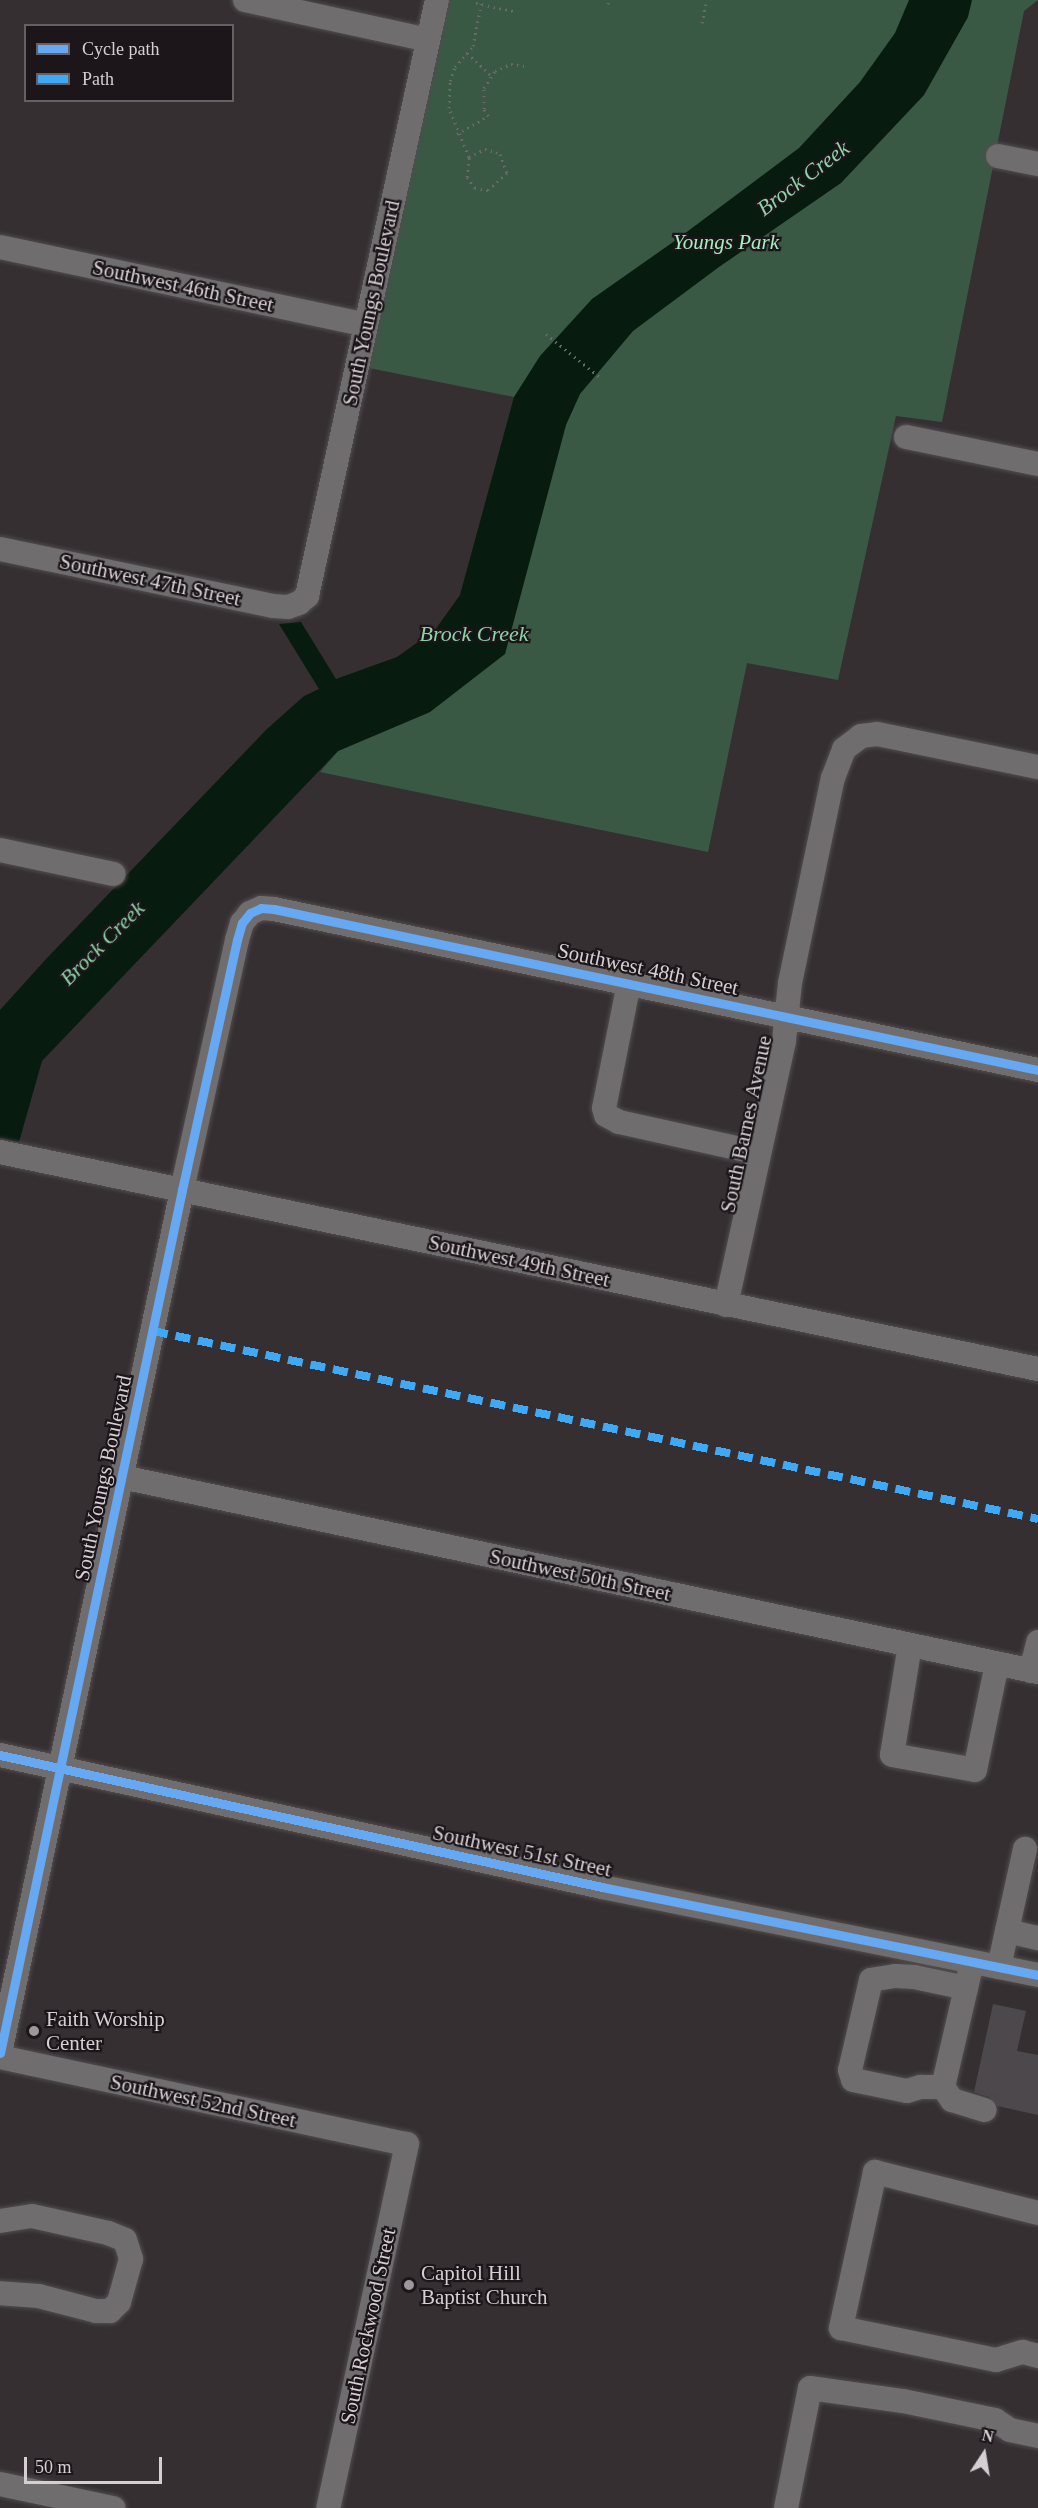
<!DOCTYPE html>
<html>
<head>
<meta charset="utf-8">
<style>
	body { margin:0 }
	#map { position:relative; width:1038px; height:2508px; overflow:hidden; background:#352f32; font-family:Georgia,serif }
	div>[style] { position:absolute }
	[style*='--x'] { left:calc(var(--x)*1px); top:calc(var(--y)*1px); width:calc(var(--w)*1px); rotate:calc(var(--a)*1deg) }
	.green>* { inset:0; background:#3a5945 }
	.water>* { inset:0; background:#071b0f }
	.building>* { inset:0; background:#4d484b }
	.path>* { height:3px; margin-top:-1.5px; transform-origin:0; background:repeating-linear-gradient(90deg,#6b696a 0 1.5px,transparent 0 6px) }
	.roads { filter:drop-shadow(0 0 2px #514c4f) drop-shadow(0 0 2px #514c4f) }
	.minor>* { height:24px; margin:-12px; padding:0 12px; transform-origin:12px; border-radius:12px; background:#706d6e }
	.quiet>* { height:8px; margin-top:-4px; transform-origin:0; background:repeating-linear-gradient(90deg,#3fa9f5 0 15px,transparent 0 23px) }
	.cycleway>* { height:9px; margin:-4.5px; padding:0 4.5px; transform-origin:4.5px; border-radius:4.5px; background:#66a8f1 }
	.dots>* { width:16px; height:16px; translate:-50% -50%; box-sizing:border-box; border:3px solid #1c161a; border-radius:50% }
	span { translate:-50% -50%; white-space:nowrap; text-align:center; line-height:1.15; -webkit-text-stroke:4.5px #1c161a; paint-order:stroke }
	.park-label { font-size:21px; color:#a3efbe; font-style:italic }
	.street-label { font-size:21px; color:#d6ced3 }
	.poi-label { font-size:21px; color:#d6ced3 }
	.left { translate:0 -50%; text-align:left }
	.water-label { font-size:22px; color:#8ad5a6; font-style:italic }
	.legend { position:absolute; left:24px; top:24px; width:210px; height:78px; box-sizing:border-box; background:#1c161a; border:2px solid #666064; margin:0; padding:8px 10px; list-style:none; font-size:18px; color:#d6ced3 }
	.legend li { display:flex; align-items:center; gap:12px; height:30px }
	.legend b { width:30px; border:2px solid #666064 }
	.north { position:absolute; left:954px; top:2424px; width:60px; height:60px; -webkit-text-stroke:4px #1c161a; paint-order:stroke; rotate:12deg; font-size:16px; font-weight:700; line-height:24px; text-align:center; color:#d6ced3 }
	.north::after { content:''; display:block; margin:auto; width:21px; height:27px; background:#d6ced3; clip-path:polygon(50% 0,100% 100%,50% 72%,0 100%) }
	.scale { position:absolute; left:24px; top:2457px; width:138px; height:27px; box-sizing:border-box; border:3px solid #d6ced3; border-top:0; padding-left:8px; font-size:18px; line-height:21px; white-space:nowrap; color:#d6ced3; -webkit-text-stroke:4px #1c161a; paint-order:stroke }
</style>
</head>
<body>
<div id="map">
	<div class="green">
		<div style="clip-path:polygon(447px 0,1038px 0,1024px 11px,942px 422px,896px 416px,838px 680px,747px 663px,708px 852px,320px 772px,338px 751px,430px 712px,566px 425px,514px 397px,369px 368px)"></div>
	</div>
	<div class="water">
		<div style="clip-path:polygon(909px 0,972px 0,968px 17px,924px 95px,841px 183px,719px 267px,633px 331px,580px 394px,566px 425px,505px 654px,430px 712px,338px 751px,42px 1061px,19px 1142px,0 1138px,0 1010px,47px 958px,267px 729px,304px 696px,319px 689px,279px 624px,301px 622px,336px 679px,397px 657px,435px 630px,460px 595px,514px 397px,540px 356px,592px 299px,676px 240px,799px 148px,860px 82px,895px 33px)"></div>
	</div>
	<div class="building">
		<div style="clip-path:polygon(993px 2004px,1026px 2011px,1017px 2051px,1038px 2055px,1038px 2115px,997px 2106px,989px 2097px,974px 2092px)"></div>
	</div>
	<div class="path">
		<div style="--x:476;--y:3;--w:40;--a:12"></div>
		<div style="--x:608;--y:4;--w:4;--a:-76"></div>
		<div style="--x:702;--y:23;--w:24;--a:-78"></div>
		<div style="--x:467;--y:53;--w:33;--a:43"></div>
		<div style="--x:457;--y:134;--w:36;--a:-30"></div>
		<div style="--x:488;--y:116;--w:8;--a:-120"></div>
		<div style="--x:484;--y:109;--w:21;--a:-90"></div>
		<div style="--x:484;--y:88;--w:20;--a:-57"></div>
		<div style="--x:495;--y:71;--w:17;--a:-24"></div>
		<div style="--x:511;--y:64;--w:14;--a:8"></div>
		<div style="--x:469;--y:157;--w:18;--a:-27"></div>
		<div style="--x:485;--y:149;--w:11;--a:15"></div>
		<div style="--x:496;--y:152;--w:4;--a:27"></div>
		<div style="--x:500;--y:154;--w:20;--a:70"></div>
		<div style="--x:507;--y:173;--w:25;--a:138"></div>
		<div style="--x:488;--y:190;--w:13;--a:-171"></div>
		<div style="--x:475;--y:188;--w:14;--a:-126"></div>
		<div style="--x:467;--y:177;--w:20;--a:-84"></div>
		<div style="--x:469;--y:157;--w:53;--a:-112.2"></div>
		<div style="--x:449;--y:108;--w:27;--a:-88"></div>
		<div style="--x:450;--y:81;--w:15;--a:-70"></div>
		<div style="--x:455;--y:67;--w:28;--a:-49"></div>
		<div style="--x:473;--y:46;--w:47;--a:-78.9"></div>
		<div style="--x:546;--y:334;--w:70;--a:38.7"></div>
	</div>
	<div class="roads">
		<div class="minor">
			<div style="--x:245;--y:0;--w:187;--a:12.3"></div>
			<div style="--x:998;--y:156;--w:41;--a:11.3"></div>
			<div style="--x:0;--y:247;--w:374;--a:12"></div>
			<div style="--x:906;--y:437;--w:135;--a:11.6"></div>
			<div style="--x:0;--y:549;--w:279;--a:11.8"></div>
			<div style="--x:273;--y:606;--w:15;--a:4"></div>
			<div style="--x:288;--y:607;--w:12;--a:-20"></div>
			<div style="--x:299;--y:603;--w:11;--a:-41"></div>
			<div style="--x:307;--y:596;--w:610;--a:-77.7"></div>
			<div style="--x:0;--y:850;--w:116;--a:11.9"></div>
			<div style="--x:629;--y:983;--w:127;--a:101.3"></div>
			<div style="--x:604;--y:1108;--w:7;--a:74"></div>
			<div style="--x:606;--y:1115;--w:15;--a:28"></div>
			<div style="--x:619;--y:1122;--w:143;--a:12.5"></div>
			<div style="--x:0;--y:1152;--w:1060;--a:11.81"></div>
			<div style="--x:726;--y:1305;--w:270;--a:-77.6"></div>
			<div style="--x:784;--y:1041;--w:58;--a:-84.1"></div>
			<div style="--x:790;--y:983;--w:209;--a:-78.2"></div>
			<div style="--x:833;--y:778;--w:31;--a:-69"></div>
			<div style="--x:844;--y:749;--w:21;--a:-37"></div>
			<div style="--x:861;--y:736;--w:16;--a:-7"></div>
			<div style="--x:877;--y:734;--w:164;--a:11.6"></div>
			<div style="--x:122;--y:1477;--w:937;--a:12.02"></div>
			<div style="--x:910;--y:1645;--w:111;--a:99.3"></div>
			<div style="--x:892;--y:1755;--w:84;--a:10.2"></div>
			<div style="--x:975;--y:1770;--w:108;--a:-78.3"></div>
			<div style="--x:1031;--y:1671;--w:30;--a:-76"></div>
			<div style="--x:0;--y:1755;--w:616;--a:12.37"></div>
			<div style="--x:602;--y:1887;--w:445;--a:11.4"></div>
			<div style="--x:1007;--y:1931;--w:32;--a:13"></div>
			<div style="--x:999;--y:1967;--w:121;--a:-77.6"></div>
			<div style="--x:966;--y:1988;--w:53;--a:-168.1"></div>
			<div style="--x:914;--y:1977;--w:19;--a:-177"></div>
			<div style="--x:895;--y:1976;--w:24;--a:171"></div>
			<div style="--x:871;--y:1980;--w:92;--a:103.1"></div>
			<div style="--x:850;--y:2070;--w:10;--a:73"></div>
			<div style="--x:853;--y:2080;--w:55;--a:11.5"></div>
			<div style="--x:907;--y:2091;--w:14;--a:-17"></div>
			<div style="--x:920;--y:2087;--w:23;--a:0"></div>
			<div style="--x:943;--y:2087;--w:128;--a:-76.9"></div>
			<div style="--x:0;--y:2053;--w:882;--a:-78.09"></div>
			<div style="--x:182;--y:1190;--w:256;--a:-77.6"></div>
			<div style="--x:237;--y:940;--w:18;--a:-74"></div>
			<div style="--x:242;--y:923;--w:13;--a:-51"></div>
			<div style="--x:250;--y:913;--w:12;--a:-24"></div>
			<div style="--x:261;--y:908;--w:13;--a:4"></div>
			<div style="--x:274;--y:909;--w:781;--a:11.9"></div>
			<div style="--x:0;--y:2057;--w:416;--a:12.1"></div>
			<div style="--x:407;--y:2144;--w:372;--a:102.2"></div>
			<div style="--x:943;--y:2087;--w:16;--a:55"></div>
			<div style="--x:952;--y:2100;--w:34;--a:17"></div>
			<div style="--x:1038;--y:2213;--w:168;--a:-165.9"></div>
			<div style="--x:875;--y:2172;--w:160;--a:102.3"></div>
			<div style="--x:841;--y:2328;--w:158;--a:11.7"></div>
			<div style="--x:996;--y:2360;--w:28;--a:-17"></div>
			<div style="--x:1023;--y:2352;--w:16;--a:15"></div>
			<div style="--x:0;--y:2221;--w:32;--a:-9"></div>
			<div style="--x:32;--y:2216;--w:78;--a:12.6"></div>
			<div style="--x:108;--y:2233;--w:18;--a:22"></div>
			<div style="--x:125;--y:2240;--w:20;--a:72"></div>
			<div style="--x:131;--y:2259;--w:45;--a:105.6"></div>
			<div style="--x:119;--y:2302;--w:13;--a:135"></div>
			<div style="--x:110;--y:2311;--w:14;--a:180"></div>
			<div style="--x:96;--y:2311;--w:59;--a:-165.3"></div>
			<div style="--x:39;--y:2296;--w:39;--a:-176"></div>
			<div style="--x:0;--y:2484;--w:116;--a:12"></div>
			<div style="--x:786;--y:2508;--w:122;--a:-78.7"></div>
			<div style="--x:810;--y:2388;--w:94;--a:8"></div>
			<div style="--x:903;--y:2401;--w:94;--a:11.7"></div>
			<div style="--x:995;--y:2420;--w:18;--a:34"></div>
			<div style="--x:1010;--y:2430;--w:29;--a:12"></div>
		</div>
	</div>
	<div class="quiet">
		<div style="--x:153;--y:1331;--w:905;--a:11.99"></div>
	</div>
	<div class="cycleway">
		<div style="--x:0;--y:1755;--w:616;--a:12.37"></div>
		<div style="--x:602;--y:1887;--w:445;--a:11.4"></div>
		<div style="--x:0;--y:2053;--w:882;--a:-78.09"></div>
		<div style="--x:182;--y:1190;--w:256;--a:-77.6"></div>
		<div style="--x:237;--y:940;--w:18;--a:-74"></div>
		<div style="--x:242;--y:923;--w:13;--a:-51"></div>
		<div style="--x:250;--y:913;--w:12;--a:-24"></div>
		<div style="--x:261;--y:908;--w:13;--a:4"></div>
		<div style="--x:274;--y:909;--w:781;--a:11.9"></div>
	</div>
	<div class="dots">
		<div style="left:34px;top:2031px;background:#9e969b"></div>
		<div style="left:409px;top:2285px;background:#9e969b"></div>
	</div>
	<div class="park-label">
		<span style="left:726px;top:242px">Youngs Park</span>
	</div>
	<div class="street-label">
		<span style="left:183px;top:286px;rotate:12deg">Southwest 46th Street</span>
		<span style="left:371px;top:303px;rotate:-78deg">South Youngs Boulevard</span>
		<span style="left:150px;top:580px;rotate:12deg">Southwest 47th Street</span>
		<span style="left:648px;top:969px;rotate:12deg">Southwest 48th Street</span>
		<span style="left:746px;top:1124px;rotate:-78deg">South Barnes Avenue</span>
		<span style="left:519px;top:1261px;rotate:12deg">Southwest 49th Street</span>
		<span style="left:103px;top:1478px;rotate:-78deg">South Youngs Boulevard</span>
		<span style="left:580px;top:1575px;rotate:12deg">Southwest 50th Street</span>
		<span style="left:522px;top:1851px;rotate:12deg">Southwest 51st Street</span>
		<span style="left:203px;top:2101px;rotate:12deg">Southwest 52nd Street</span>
		<span style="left:368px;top:2326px;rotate:-78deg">South Rockwood Street</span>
	</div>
	<div class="poi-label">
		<span class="left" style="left:46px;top:2031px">Faith Worship<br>Center</span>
		<span class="left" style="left:421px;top:2285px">Capitol Hill<br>Baptist Church</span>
	</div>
	<div class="water-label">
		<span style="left:803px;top:178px;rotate:-37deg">Brock Creek</span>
		<span style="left:474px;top:634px">Brock Creek</span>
		<span style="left:102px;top:943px;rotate:-45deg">Brock Creek</span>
	</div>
	<ul class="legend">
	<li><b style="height:8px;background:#66a8f1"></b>Cycle path</li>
	<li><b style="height:8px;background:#3fa9f5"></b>Path</li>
	</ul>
	<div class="north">N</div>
	<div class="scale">50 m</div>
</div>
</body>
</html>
